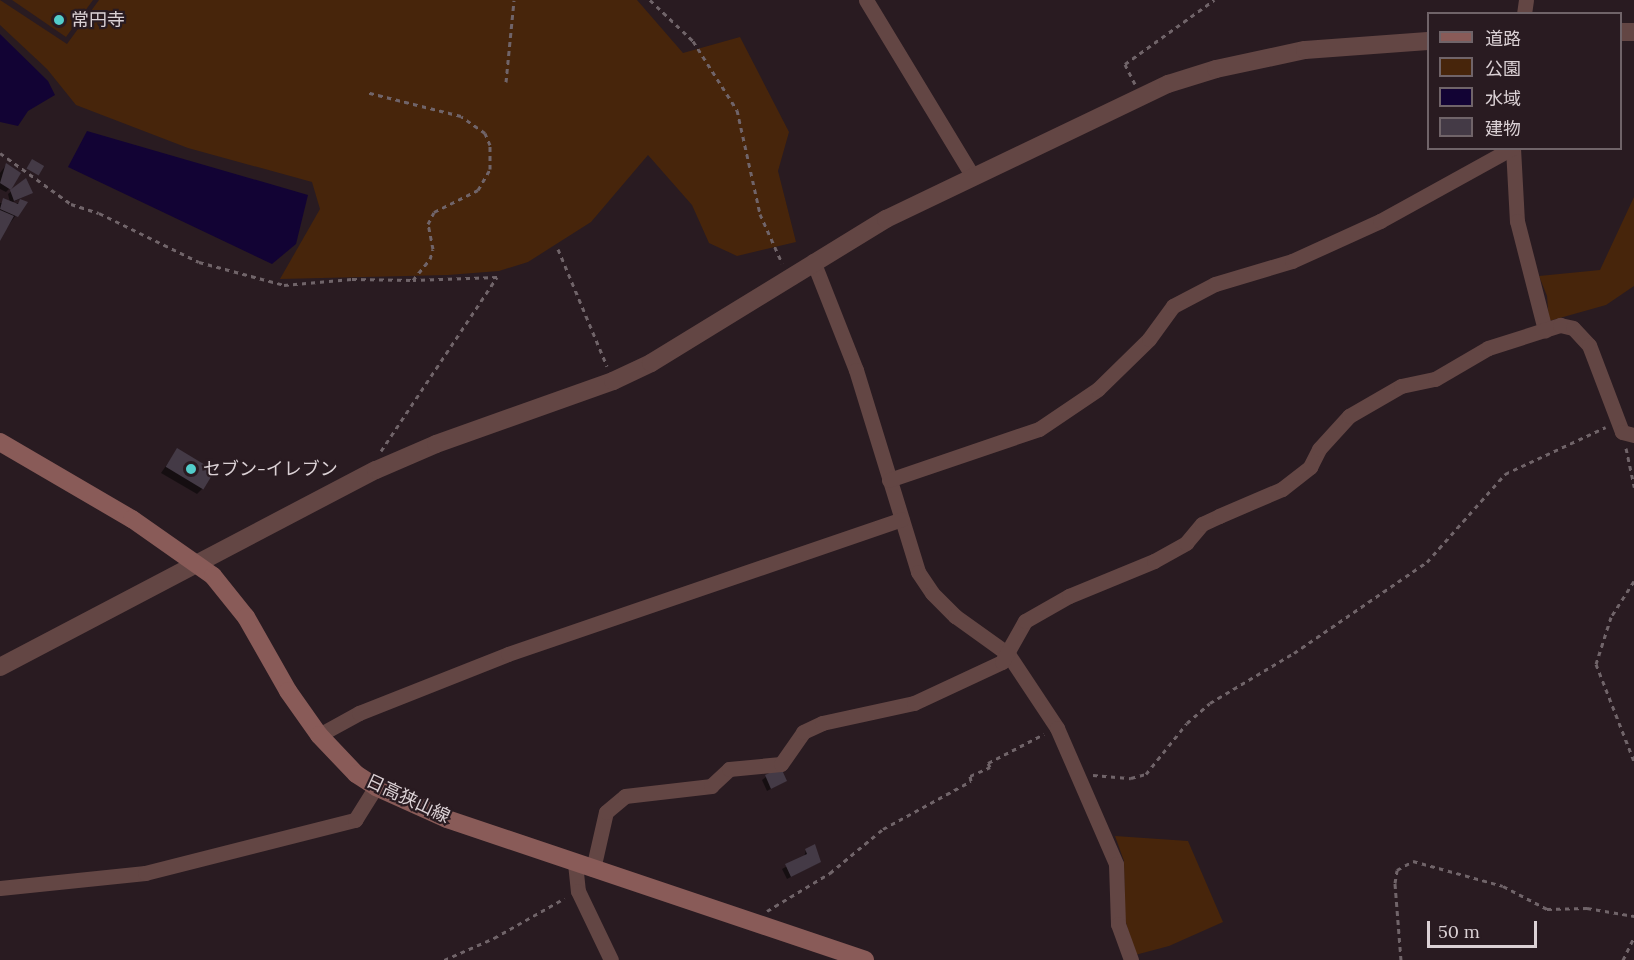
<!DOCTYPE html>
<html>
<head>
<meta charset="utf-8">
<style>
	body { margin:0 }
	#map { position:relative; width:1634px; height:960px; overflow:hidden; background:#291b21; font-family:Lora,"Noto Sans JP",serif }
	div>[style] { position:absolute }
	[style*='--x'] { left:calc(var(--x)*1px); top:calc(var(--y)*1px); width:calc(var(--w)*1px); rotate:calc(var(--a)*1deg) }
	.green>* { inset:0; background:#47250b }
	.water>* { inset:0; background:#120334 }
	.shadow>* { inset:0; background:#0007 }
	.building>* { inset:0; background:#443a46; transform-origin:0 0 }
	.path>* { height:3px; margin-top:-1.5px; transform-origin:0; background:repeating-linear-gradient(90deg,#706469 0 4.5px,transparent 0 9px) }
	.minor>* { height:15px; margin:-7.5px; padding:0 7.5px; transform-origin:7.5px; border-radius:7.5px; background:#634644 }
	.tertiary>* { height:18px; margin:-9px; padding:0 9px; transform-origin:9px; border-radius:9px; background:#634644 }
	.secondary>* { height:18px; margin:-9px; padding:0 9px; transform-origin:9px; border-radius:9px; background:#895b58 }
	.dots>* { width:16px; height:16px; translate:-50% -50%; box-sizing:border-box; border:3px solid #291b21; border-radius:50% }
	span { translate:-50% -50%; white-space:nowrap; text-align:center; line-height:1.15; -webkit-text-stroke:4.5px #291b21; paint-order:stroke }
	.poi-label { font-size:18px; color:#dbd1d5 }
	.left { translate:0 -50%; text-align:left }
	.street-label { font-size:18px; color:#dbd1d5 }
	.legend { position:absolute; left:1427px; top:12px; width:195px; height:138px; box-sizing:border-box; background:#291b21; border:2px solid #706469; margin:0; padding:8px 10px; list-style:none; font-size:18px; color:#dbd1d5 }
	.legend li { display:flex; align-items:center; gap:12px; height:30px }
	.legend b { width:30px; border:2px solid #706469 }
	.scale { position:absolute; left:1427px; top:921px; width:110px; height:27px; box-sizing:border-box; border:3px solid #dbd1d5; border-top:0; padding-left:8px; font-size:18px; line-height:21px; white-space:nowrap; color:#dbd1d5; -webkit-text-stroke:4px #291b21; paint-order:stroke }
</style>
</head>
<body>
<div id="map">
	<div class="green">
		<div style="clip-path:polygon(0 0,67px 44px,99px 0,637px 0,683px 53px,740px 37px,789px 132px,778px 171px,796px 242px,737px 256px,709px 243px,692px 205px,648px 155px,591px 222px,528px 262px,499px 271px,448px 275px,280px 279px,320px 209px,312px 182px,188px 148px,76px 105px,47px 69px,0 25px)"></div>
		<div style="clip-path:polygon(12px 0,93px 0,66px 37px)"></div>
		<div style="clip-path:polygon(1634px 197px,1634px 286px,1606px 305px,1549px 321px,1547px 296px,1539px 276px,1600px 270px)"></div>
		<div style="clip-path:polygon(1115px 836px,1188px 841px,1223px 922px,1169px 946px,1135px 955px,1125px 919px,1124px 861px)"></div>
	</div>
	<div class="water">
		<div style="clip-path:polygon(0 34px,48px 81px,55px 95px,28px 111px,18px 126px,0 122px)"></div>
		<div style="clip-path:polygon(87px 131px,308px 195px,296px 244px,272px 264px,68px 167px)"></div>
	</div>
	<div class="shadow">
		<div style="clip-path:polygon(6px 165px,9px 189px,6px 192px,0 189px,0 173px)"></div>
		<div style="clip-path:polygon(25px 180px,31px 193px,11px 203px,25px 203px,0 237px,0 203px,10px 203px,8px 194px)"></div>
		<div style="clip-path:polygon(177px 450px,203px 488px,197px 494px,161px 473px)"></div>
		<div style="clip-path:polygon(766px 777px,786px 781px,767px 791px,762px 780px)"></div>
		<div style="clip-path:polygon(806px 850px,820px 862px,787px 879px,782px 869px,804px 857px)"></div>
	</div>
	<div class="building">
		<div style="left:32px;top:159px;width:14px;height:11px;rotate:30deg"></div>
		<div style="clip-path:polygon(6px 163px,21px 173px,11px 190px,0 183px)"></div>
		<div style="clip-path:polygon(26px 178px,33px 193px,14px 201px,10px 190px)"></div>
		<div style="clip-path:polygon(3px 198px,18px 204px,20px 199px,28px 202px,18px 217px,0 209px)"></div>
		<div style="clip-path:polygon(0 210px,14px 216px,0 241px)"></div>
		<div style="left:177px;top:448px;width:44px;height:22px;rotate:31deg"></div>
		<div style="clip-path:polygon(776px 770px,782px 770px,787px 781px,771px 789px,765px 775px)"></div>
		<div style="clip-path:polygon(815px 844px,821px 862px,791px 877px,785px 864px,807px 854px,805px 849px)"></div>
	</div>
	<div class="path">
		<div style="--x:650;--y:0;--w:59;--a:43.6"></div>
		<div style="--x:693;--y:41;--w:82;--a:57.5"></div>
		<div style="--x:737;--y:110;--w:107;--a:77.5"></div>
		<div style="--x:760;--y:214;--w:54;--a:65.8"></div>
		<div style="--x:506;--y:82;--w:82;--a:-84.4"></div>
		<div style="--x:1135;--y:84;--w:22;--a:-117"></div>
		<div style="--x:1125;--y:64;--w:110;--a:-35.7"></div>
		<div style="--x:0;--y:153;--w:87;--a:35.7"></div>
		<div style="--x:71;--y:204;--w:29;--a:18"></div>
		<div style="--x:99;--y:213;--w:111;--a:26.1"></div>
		<div style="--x:199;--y:262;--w:88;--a:15.1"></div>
		<div style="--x:284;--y:285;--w:68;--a:-5"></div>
		<div style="--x:352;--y:279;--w:61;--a:0.9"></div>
		<div style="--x:413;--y:280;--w:27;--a:-51"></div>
		<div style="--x:430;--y:259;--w:10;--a:-73"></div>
		<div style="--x:433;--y:249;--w:25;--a:-101"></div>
		<div style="--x:428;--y:224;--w:13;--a:-63"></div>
		<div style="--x:434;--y:212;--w:49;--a:-26.6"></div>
		<div style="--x:478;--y:190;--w:24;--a:-60"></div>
		<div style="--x:490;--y:169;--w:24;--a:-90"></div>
		<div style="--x:490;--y:145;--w:13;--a:-113"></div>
		<div style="--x:485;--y:133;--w:29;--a:-145"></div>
		<div style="--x:461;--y:116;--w:98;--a:-165.8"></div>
		<div style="--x:558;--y:249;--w:127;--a:67.3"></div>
		<div style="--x:1626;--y:448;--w:40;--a:78"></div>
		<div style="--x:381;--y:451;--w:209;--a:-56.3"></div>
		<div style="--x:497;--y:277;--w:84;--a:178"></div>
		<div style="--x:1634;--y:581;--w:43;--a:122.6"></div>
		<div style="--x:1611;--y:617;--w:49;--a:107.7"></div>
		<div style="--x:1596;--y:664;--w:104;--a:68.6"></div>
		<div style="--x:1093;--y:775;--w:38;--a:5"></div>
		<div style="--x:1131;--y:778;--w:16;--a:-15"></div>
		<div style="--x:1146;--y:774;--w:65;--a:-51.2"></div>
		<div style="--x:1187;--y:723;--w:30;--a:-41"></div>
		<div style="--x:1210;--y:703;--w:98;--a:-30.8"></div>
		<div style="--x:1294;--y:653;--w:161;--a:-34.4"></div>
		<div style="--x:1427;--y:562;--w:118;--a:-48.4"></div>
		<div style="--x:1505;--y:474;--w:111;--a:-25"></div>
		<div style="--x:767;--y:911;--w:74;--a:-31.1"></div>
		<div style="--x:830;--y:873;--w:69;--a:-39.7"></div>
		<div style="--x:883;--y:829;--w:100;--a:-28.6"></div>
		<div style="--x:971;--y:781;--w:5;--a:-101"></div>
		<div style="--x:970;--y:776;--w:22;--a:-24"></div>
		<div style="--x:990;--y:767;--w:4;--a:-117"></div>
		<div style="--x:988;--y:763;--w:63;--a:-27.4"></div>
		<div style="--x:444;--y:960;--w:55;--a:-23.7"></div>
		<div style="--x:494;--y:938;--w:81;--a:-29.4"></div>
		<div style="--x:1401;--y:960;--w:77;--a:-94.5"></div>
		<div style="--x:1395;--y:883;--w:13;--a:-81"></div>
		<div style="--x:1397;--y:870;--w:18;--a:-29"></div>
		<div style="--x:1413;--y:861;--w:93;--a:15.5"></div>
		<div style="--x:1503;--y:886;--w:50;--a:27.6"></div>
		<div style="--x:1547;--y:909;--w:40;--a:-1.4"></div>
		<div style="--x:1587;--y:908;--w:48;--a:9.7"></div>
		<div style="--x:1623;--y:960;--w:25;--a:-64"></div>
	</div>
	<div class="minor">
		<div style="--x:866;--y:0;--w:207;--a:58.8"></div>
		<div style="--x:1524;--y:14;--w:14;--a:-82"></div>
		<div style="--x:1513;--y:148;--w:73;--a:86.9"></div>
		<div style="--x:1517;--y:221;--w:113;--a:75.6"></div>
		<div style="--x:813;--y:261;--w:117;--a:68.5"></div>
		<div style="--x:856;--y:370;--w:211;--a:72.9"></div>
		<div style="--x:918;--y:572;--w:25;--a:56"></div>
		<div style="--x:932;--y:593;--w:33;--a:45"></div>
		<div style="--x:955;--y:616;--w:65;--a:35.6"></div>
		<div style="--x:1008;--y:654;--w:89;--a:56.5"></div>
		<div style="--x:1057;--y:728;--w:148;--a:66.5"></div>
		<div style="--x:1116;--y:864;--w:60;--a:88.1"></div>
		<div style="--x:1118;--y:924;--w:38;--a:70"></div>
		<div style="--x:889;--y:480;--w:158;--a:-18.8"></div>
		<div style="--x:1039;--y:429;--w:71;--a:-34.1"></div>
		<div style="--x:1098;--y:389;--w:71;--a:-44.4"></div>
		<div style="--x:1149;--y:339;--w:41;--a:-54"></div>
		<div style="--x:1173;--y:306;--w:47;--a:-27.6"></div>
		<div style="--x:1215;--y:284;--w:80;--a:-16.6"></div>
		<div style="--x:1292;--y:261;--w:97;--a:-24.4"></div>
		<div style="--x:1380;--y:221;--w:151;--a:-28.9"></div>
		<div style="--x:319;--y:735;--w:46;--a:-28.8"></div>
		<div style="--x:359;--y:713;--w:160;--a:-21.6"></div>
		<div style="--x:508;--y:654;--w:416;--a:-18.9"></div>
		<div style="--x:575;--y:863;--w:28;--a:84"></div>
		<div style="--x:578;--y:891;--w:76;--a:64.4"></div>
		<div style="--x:593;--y:869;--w:58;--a:-77.2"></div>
		<div style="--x:606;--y:812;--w:25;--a:-40"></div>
		<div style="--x:625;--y:796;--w:87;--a:-6.6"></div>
		<div style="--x:711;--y:786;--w:25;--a:-43"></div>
		<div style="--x:729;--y:769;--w:52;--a:-5.5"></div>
		<div style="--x:781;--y:764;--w:39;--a:-55"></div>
		<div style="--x:803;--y:732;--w:21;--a:-25"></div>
		<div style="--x:822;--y:723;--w:94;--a:-12.3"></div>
		<div style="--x:914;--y:703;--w:97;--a:-25"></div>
		<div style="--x:1002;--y:662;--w:47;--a:-60.7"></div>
		<div style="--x:1025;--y:621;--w:51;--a:-29.6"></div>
		<div style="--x:1069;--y:596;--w:92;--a:-22.4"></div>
		<div style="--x:1154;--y:561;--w:37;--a:-29"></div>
		<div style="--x:1186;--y:543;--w:25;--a:-50"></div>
		<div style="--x:1202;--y:524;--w:19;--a:-25"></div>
		<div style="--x:1219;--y:516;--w:69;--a:-23.2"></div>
		<div style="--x:1282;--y:489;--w:36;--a:-38"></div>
		<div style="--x:1310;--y:467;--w:20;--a:-63"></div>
		<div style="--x:1319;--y:449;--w:45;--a:-47.7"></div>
		<div style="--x:1349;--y:416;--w:60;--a:-30"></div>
		<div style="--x:1401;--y:386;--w:35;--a:-12"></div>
		<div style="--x:1435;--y:379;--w:61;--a:-30.3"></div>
		<div style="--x:1488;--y:348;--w:76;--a:-17.7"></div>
		<div style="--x:1560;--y:325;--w:13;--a:13"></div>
		<div style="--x:1573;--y:328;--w:23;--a:47"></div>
		<div style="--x:1589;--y:345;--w:93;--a:69.2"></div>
		<div style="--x:1622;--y:432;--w:12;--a:14"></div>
		<div style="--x:0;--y:888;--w:146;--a:-5.9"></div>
		<div style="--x:145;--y:873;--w:217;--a:-14.2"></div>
		<div style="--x:355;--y:820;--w:39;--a:-58"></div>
	</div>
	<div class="tertiary">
		<div style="--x:1620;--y:32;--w:14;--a:0"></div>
		<div style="--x:0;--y:667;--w:424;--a:-27.7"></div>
		<div style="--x:376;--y:470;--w:65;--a:-23.4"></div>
		<div style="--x:436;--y:444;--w:188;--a:-19.6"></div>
		<div style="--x:613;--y:381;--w:42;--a:-25.3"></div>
		<div style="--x:651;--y:363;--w:276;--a:-31.5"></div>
		<div style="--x:886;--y:219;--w:313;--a:-25.6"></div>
		<div style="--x:1168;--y:84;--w:50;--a:-17.4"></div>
		<div style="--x:1216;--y:69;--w:91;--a:-12.1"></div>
		<div style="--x:1305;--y:50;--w:123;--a:-4.2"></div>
	</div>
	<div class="secondary">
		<div style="--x:0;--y:442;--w:153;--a:30.3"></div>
		<div style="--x:132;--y:519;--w:99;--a:35.1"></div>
		<div style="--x:213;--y:576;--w:53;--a:51.2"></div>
		<div style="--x:246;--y:617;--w:85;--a:60.4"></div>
		<div style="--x:288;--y:691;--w:54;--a:54.8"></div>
		<div style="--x:319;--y:735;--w:54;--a:46.5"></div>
		<div style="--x:356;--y:774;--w:24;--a:33"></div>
		<div style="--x:376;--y:787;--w:78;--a:24.3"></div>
		<div style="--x:447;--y:819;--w:441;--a:18.6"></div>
	</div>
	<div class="dots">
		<div style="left:59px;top:20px;background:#53cdcb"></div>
		<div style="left:191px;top:469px;background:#53cdcb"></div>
	</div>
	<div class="poi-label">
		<span class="left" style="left:71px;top:20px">常円寺</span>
		<span class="left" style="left:203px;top:469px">セブン-イレブン</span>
	</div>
	<div class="street-label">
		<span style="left:408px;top:799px;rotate:25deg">日高狭山線</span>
	</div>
	<ul class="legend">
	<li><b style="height:8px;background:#895b58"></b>道路</li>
	<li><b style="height:16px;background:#47250b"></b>公園</li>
	<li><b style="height:16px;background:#120334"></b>水域</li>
	<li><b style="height:16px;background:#443a46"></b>建物</li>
	</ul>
	<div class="scale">50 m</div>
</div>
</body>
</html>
